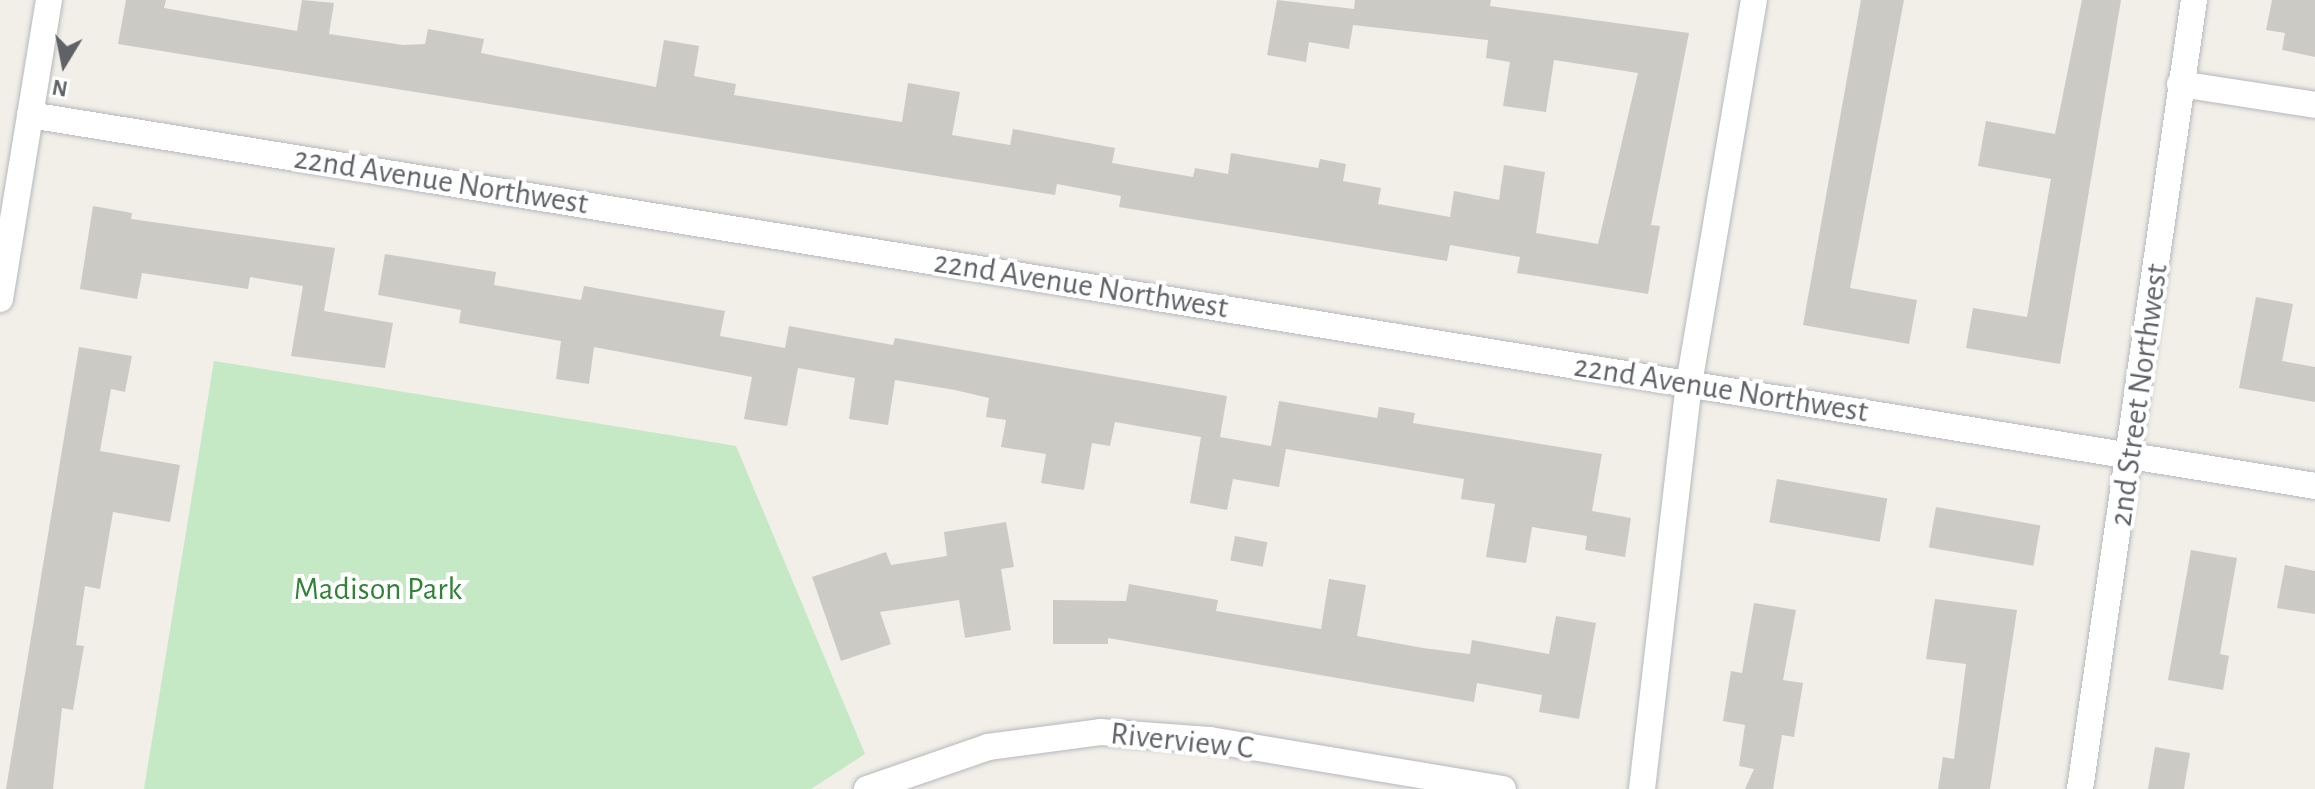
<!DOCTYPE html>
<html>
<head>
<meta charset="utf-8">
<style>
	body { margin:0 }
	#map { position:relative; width:2315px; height:789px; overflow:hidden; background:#f1efe8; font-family:"Alegreya Sans",sans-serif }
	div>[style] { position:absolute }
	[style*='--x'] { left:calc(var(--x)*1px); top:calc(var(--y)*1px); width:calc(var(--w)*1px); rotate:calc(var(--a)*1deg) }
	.green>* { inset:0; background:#c5e8c5 }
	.building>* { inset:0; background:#cccac5; transform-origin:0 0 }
	.roads { filter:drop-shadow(0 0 2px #b5b8bc) drop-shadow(0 0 2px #b5b8bc) }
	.street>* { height:26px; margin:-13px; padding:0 13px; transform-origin:13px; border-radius:13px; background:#fff }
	span { translate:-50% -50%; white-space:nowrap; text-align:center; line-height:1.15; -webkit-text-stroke:8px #fff; paint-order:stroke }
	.street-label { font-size:32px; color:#5f6368 }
	.park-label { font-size:32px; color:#348238 }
	.north { position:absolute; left:24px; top:24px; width:80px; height:80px; -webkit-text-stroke:6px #fff; paint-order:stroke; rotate:190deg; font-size:22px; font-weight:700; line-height:32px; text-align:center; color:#5f6368 }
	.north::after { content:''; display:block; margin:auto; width:28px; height:36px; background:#5f6368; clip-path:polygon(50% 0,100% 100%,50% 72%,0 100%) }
</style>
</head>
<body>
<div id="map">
	<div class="green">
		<div style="clip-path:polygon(214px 361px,736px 446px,865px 754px,811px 789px,144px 789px)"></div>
	</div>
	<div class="building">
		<div style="clip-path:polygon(126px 0,166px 0,164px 8px,297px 31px,302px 0,334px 3px,329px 34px,403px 45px,425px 44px,428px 29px,484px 39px,481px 53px,656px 87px,664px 40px,699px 46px,694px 76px,736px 84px,734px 95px,902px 122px,908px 83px,960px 92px,952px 135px,1010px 145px,1013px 129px,1115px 148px,1112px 163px,1193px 177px,1195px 168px,1228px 174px,1231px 153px,1318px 168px,1320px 159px,1346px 164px,1343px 181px,1381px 188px,1378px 204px,1450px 217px,1454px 191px,1499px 200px,1504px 165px,1545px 172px,1536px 233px,1598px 244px,1638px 73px,1554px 60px,1546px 112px,1503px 106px,1510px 62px,1486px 58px,1488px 40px,1353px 25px,1349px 49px,1309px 42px,1306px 62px,1267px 55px,1277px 0,1354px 9px,1355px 0,1491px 0,1490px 6px,1689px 33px,1651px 225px,1660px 226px,1648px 294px,1517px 273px,1520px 257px,1450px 245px,1447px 261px,1119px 207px,1121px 196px,1057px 184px,1055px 195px,118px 44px)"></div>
		<div style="clip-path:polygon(1861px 0,1904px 0,1850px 288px,1917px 300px,1909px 344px,1803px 325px)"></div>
		<div style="clip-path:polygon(2082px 0,2121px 0,2060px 364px,1966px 348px,1973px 308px,2027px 317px,2051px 179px,1978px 166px,1986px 121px,2055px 134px)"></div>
		<div style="clip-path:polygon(2272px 0,2315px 0,2315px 57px,2282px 50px,2285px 33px,2266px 30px)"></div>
		<div style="clip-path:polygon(93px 206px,132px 213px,131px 219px,335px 248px,324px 311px,393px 323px,385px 368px,291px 356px,303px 286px,250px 277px,248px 289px,142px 273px,137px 299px,80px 289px)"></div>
		<div style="clip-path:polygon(385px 254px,496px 272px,494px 285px,581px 300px,584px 286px,725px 311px,720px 336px,785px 348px,789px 326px,893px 345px,895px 338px,1227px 396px,1220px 437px,1271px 446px,1279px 401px,1377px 418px,1379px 407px,1415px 413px,1413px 423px,1602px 454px,1592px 511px,1631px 518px,1625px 557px,1585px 550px,1587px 536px,1532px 527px,1526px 563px,1486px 557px,1495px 504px,1461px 499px,1464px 479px,1286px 449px,1279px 487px,1233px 479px,1227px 510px,1190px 503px,1201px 437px,1115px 422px,1110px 446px,1092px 443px,1084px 490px,1041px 483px,1046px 454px,1001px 447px,1006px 420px,986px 417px,989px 398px,955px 390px,895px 380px,888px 425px,849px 419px,855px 378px,798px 368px,787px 426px,744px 419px,752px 377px,594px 347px,589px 384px,556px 379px,561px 341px,459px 323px,461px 310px,378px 295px)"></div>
		<div style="clip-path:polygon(2256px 297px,2293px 304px,2282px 361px,2315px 367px,2315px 402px,2239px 388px)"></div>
		<div style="clip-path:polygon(79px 347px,132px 356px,125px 392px,111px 389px,100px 451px,180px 465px,170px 522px,113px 512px,100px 589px,85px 586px,76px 645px,84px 646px,73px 710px,62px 708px,53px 789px,6px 789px)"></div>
		<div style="left:1777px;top:479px;width:112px;height:44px;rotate:10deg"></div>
		<div style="left:1936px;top:507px;width:106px;height:41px;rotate:10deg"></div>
		<div style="clip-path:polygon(1006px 522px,1014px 567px,1001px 569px,1011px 630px,965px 638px,959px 600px,880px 612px,891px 644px,841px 661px,812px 577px,886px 552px,891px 565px,947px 556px,944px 532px)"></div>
		<div style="left:1235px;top:536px;width:33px;height:25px;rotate:11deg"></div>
		<div style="clip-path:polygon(2191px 550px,2237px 558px,2220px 654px,2229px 656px,2223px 690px,2168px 680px)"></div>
		<div style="clip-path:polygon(2285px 565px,2315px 571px,2315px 614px,2277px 608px)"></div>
		<div style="clip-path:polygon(1329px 579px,1366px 585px,1357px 636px,1423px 648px,1470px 654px,1472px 640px,1549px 654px,1556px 616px,1596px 623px,1579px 719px,1539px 712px,1542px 695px,1477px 683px,1474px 702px,1108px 638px,1108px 644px,1053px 644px,1053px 600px,1126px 601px,1129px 584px,1218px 600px,1216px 611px,1321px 629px)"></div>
		<div style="clip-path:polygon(1935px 599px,2017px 610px,1990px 789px,1938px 789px,1943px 757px,1954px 759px,1966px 664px,1926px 659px)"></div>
		<div style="clip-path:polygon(1754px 603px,1796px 610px,1783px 680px,1803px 683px,1794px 737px,1782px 735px,1773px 789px,1745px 789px,1754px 769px,1739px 766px,1745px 725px,1723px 721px,1731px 671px,1742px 673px)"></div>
		<div style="clip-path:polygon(2155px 747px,2190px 753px,2184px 789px,2148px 789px)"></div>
	</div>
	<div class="roads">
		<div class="street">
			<div style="--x:2180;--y:84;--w:137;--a:8.8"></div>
			<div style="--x:30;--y:115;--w:2315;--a:9.22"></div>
			<div style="--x:0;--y:299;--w:303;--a:-80.7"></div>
			<div style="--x:867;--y:789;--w:128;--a:-19.1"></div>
			<div style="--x:988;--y:747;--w:113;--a:-7.6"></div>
			<div style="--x:1100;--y:732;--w:110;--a:4.2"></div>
			<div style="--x:1210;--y:740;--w:297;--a:9.5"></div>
			<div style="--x:1642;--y:789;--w:408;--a:-83.4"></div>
			<div style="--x:1689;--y:384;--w:389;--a:-80.4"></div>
			<div style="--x:2080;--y:789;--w:797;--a:-81.78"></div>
		</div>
	</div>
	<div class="street-label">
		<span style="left:441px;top:181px;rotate:9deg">22nd Avenue Northwest</span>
		<span style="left:1081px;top:285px;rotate:9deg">22nd Avenue Northwest</span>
		<span style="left:1721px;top:389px;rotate:9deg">22nd Avenue Northwest</span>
		<span style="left:2139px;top:395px;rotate:-82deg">2nd Street Northwest</span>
		<span style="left:1182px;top:741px;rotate:6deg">Riverview C</span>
	</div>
	<div class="park-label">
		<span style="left:378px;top:589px">Madison Park</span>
	</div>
	<div class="north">N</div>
</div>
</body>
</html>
